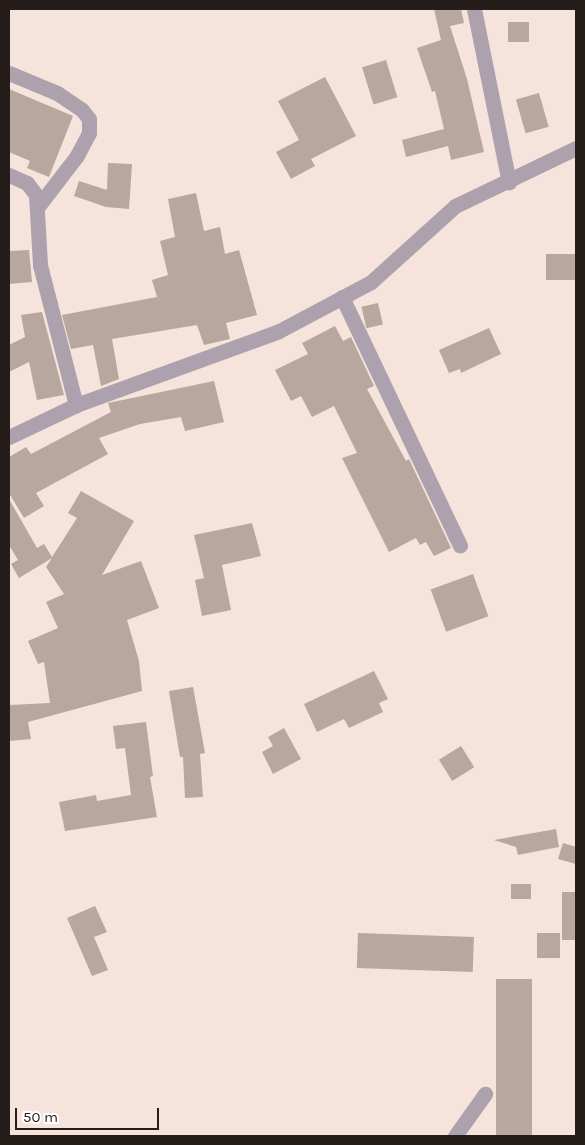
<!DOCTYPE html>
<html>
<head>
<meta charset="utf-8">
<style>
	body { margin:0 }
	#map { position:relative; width:585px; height:1145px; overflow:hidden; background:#f6e3dc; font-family:Karla,sans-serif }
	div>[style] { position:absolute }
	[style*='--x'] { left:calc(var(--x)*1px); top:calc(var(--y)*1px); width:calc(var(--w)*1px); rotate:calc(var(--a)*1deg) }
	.building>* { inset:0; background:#b7a79e; transform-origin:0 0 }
	.minor>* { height:15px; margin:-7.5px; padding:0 7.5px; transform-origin:7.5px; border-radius:7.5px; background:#ada1ad }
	span { translate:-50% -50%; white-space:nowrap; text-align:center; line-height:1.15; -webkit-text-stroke:4.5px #fff; paint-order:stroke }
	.frame { position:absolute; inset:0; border:10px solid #241d1a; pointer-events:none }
	.scale { position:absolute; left:15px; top:1108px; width:144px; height:22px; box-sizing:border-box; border:2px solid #241d1a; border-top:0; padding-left:6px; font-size:15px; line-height:18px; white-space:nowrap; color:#241d1a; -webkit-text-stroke:4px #fff; paint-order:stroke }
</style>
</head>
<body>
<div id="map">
	<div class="building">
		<div style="clip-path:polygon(434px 9px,461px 9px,464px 23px,450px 26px,467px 79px,484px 152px,451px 160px,448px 146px,406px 157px,402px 140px,444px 129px,435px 91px,432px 92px,417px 48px,441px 40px)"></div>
		<div style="left:508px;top:22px;width:21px;height:20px"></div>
		<div style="left:386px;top:60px;width:39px;height:25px;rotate:73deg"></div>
		<div style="clip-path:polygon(325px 77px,356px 136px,311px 159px,315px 166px,291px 179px,276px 152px,299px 140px,278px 101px)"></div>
		<div style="clip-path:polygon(9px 89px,73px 116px,49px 177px,27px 168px,30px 161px,9px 152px)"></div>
		<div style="left:539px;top:93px;width:35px;height:24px;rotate:74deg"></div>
		<div style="clip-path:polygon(108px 163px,132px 164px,129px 209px,106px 207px,74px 196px,79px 181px,107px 190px)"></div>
		<div style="clip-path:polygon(196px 193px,204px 231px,220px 227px,225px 254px,239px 250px,257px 315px,226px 323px,230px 339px,204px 345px,197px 325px,112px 339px,119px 379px,101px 386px,93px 345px,71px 349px,62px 315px,157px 297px,152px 280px,168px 275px,160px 241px,175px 237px,168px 199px)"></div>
		<div style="clip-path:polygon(29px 250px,32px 282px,9px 284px,9px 251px)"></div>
		<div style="left:576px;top:254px;width:26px;height:30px;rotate:90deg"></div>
		<div style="left:378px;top:303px;width:22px;height:17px;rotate:77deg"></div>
		<div style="clip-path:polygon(42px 312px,64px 395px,37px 400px,29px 362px,9px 372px,9px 345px,25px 337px,21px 315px)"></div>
		<div style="clip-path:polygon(335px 326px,343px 341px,351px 337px,374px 386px,367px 389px,406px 461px,409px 459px,451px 548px,434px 556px,426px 542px,420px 545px,416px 538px,389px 552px,342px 458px,357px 453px,334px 406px,312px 417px,301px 396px,291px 401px,275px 370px,308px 354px,302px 343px)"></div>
		<div style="clip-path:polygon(489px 328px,501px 354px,461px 373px,460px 369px,449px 373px,439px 350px)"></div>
		<div style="clip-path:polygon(214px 381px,224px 422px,185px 431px,181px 417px,140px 424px,99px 438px,108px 454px,36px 493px,44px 506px,24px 518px,9px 493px,9px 457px,26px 447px,31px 454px,111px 412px,108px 403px)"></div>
		<div style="clip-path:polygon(81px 491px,134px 521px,102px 575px,141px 561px,159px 608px,127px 620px,139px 661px,142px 691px,28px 722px,31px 739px,9px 741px,9px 705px,50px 703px,44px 662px,38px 664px,28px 641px,58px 628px,46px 602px,64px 594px,46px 567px,52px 558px,19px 578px,11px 564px,18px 560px,9px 545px,9px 499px,37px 548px,44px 544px,52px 557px,77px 518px,68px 513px)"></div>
		<div style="clip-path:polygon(252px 523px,261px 556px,222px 565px,231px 610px,202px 616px,195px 580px,204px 578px,194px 535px)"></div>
		<div style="left:473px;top:574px;width:45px;height:45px;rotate:70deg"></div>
		<div style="clip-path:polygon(374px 671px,388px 699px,379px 703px,383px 712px,349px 728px,344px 719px,317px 732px,304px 704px)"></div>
		<div style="clip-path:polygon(193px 687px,205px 753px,200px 754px,203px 797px,185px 798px,183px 757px,180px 757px,169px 691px)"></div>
		<div style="clip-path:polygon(146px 722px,153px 776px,150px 777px,157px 817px,65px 831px,59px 802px,96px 795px,97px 801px,131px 795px,125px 748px,116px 749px,113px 726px)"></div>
		<div style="clip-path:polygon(284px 728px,301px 759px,273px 774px,262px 752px,273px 746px,268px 737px)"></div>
		<div style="left:461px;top:746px;width:25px;height:26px;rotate:58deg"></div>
		<div style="clip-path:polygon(556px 829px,559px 847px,533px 852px,518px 855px,516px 847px,494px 840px)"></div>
		<div style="clip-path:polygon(563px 843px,576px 847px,576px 864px,558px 859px)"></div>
		<div style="left:511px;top:884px;width:20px;height:15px"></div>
		<div style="left:576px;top:892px;width:48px;height:14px;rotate:90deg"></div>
		<div style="clip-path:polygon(95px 906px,107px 932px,94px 937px,108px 970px,92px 976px,67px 918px)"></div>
		<div style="left:358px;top:933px;width:116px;height:35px;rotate:2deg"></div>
		<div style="left:537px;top:933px;width:23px;height:25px"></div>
		<div style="left:496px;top:979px;width:36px;height:157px"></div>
	</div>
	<div class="minor">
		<div style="--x:474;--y:9;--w:177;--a:78.6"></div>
		<div style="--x:9;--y:73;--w:52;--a:22.6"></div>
		<div style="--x:57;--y:93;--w:30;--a:34"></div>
		<div style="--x:82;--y:110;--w:11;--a:52"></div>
		<div style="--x:89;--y:119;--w:14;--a:90"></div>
		<div style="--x:89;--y:133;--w:27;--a:118"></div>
		<div style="--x:76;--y:157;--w:61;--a:127.6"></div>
		<div style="--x:9;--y:175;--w:20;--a:24"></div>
		<div style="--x:27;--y:183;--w:15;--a:53"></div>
		<div style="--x:36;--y:195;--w:70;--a:86.7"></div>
		<div style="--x:40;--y:265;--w:145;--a:75.6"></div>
		<div style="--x:342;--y:297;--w:275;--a:64.6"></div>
		<div style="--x:9;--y:437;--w:74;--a:-25.5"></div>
		<div style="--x:76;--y:405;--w:216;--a:-20"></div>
		<div style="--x:279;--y:331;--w:104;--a:-28"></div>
		<div style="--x:371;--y:282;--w:113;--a:-42.1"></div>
		<div style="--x:455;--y:206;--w:134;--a:-25.6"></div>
		<div style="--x:455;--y:1136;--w:52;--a:-54.5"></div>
	</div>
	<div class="frame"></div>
	<div class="scale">50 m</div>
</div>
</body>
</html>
